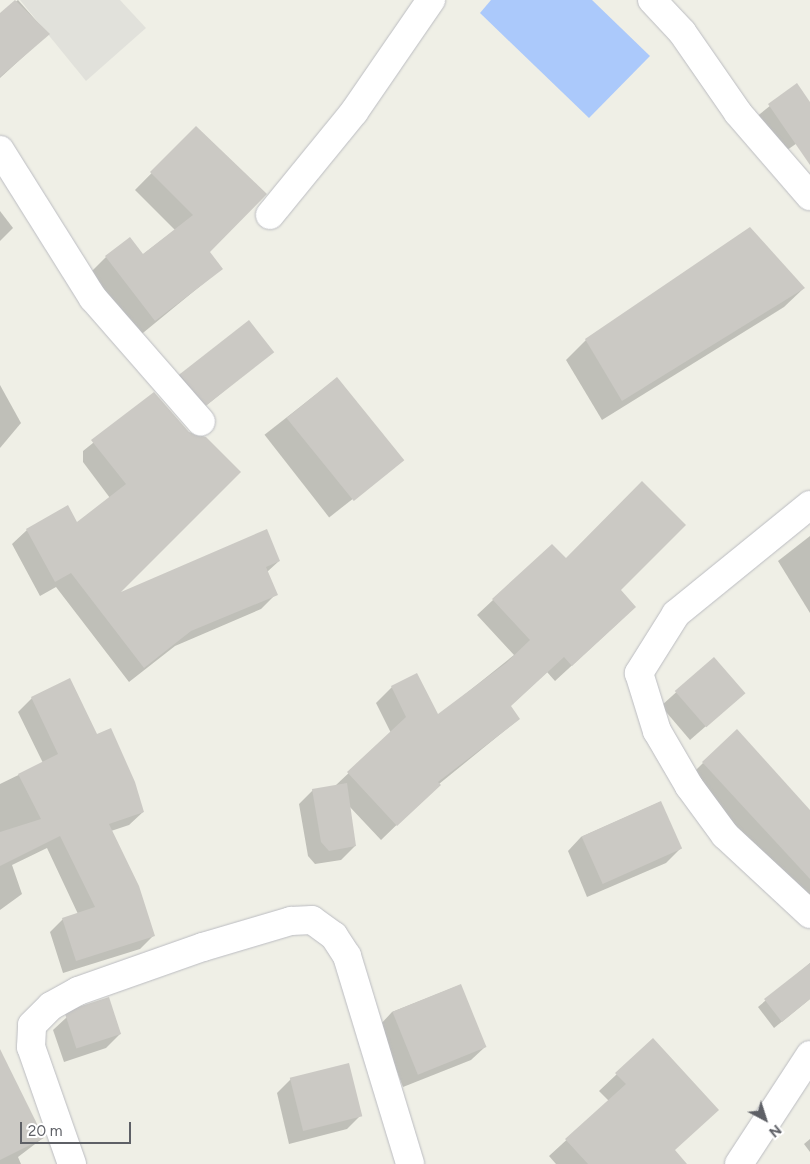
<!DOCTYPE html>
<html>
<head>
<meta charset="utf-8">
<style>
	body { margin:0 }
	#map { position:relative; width:810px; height:1164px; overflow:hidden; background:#efefe6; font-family:Figtree,sans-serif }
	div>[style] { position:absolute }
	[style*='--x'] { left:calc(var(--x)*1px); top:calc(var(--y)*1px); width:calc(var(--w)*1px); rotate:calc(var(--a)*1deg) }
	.industrial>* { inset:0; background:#e1e1db }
	.water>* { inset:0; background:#abc9fb }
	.shadow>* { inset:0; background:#0003; transform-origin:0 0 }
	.building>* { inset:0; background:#cbc9c4; transform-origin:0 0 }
	.roads { filter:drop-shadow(0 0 1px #bbbcc1) drop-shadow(0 0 1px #bbbcc1) }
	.minor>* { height:28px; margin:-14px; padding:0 14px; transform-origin:14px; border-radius:14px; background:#fff }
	span { translate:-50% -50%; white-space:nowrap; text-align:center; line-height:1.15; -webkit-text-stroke:4px #fff; paint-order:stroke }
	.north { position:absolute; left:740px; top:1094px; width:50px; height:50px; -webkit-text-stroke:4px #fff; paint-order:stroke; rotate:140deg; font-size:14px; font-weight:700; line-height:20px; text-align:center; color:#5e6066 }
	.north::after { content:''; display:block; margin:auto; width:18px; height:22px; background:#5e6066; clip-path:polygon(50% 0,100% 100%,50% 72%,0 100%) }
	.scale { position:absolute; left:20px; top:1122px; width:111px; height:22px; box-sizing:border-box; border:2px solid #5e6066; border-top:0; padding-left:6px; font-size:15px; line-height:18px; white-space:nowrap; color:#5e6066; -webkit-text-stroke:4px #fff; paint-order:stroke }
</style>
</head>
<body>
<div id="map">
	<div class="industrial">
		<div style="clip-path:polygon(20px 0,120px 0,146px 28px,86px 81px)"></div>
	</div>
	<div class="water">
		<div style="clip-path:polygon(491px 0,592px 0,650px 56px,589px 118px,480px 13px)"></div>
	</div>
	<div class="shadow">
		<div style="clip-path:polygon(18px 0,48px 34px,0 78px,0 14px)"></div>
		<div style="clip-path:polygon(796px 85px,810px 104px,810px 134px,780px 155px,755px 118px)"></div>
		<div style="clip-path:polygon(196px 128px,208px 252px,221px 269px,138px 337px,89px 274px,106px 257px,142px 255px,175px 230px,135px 190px)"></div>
		<div style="clip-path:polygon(0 211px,13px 228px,0 241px)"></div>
		<div style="clip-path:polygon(804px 288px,784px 307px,602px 420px,566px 360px,586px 340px)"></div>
		<div style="clip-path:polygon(272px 352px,192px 417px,166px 387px,180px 374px)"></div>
		<div style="left:337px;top:378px;width:105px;height:92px;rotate:52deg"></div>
		<div style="clip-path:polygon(0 385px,21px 423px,0 448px)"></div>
		<div style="clip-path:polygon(154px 394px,116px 596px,279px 561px,267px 572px,276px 594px,261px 609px,175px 646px,129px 682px,56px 587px,40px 596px,12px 544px,27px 530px,77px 524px,110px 498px,83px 462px,83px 451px)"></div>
		<div style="clip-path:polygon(810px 536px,810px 613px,778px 561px)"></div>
		<div style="clip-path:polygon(566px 560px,619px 590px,618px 623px,555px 681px,547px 672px,509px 707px,519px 719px,439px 784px,381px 840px,349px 806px,355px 846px,341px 860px,315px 864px,308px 856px,299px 804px,313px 790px,335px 786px,391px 733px,376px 703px,392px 687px,438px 716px,514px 655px,477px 615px,493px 600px)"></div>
		<div style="clip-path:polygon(714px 658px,729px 706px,690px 740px,661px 706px)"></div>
		<div style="clip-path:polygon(32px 698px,97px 736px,143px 812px,129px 825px,111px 831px,154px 935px,140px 949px,63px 973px,50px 932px,63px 919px,78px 914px,47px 848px,12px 865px,22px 894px,0 910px,0 784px,43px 763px,18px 712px)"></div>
		<div style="clip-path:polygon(703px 763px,810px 811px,810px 913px,689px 777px)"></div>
		<div style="clip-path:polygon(660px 802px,680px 849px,666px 863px,587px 897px,568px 851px,581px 837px)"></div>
		<div style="clip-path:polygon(810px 963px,810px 999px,774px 1028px,758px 1007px)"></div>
		<div style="clip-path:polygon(460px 985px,485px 1047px,471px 1060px,403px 1087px,379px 1026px,392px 1012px)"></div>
		<div style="clip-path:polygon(67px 1017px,120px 1034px,106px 1048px,64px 1062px,53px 1030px)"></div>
		<div style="clip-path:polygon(653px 1040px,677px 1164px,556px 1164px,549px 1156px,609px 1101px,599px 1091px)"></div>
		<div style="clip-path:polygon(0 1074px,43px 1138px,18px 1157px,21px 1164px,0 1164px)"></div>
		<div style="clip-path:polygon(291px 1079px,360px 1116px,347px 1129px,289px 1144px,277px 1093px)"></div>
		<div style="clip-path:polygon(810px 1139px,810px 1152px,804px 1144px)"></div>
	</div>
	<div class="building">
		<div style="clip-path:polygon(15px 0,50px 34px,0 77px,0 13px)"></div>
		<div style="clip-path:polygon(797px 83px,810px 102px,810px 165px,768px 104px)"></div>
		<div style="clip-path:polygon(196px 126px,267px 194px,210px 252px,223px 269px,155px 321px,105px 256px,130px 237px,143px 254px,193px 215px,150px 172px)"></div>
		<div style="clip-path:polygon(750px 227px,805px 288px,622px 401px,585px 339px)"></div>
		<div style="left:249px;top:320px;width:41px;height:88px;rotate:52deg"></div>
		<div style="left:337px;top:377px;width:107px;height:65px;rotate:51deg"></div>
		<div style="clip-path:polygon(154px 392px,189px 432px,206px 437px,241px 472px,121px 592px,267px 529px,280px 561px,266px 567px,278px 595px,191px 631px,144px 668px,71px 573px,55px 582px,26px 529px,68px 505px,77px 522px,126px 484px,91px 440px)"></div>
		<div style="clip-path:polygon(642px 481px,686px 525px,621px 590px,636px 607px,572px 666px,564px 657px,511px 706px,520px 719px,438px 782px,441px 785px,397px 826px,347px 772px,406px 717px,391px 686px,417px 673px,438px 714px,506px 663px,530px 640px,492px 599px,552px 544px,566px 558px)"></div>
		<div style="left:714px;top:657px;width:48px;height:52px;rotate:49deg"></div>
		<div style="clip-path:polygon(70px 678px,97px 734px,111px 728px,135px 782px,144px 812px,109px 824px,139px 886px,155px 936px,76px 961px,62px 918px,95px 907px,60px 836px,0 866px,0 832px,41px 819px,18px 774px,58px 754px,31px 697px)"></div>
		<div style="clip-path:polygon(737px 729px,810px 810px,810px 879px,702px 762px)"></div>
		<div style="clip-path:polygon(347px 783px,356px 846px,329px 851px,321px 842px,312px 789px)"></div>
		<div style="left:661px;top:801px;width:52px;height:87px;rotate:66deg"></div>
		<div style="clip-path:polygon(810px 963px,810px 999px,782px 1022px,764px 999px)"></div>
		<div style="left:461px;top:984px;width:68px;height:74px;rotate:68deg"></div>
		<div style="left:109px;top:997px;width:39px;height:47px;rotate:72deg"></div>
		<div style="clip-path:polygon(653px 1038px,719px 1110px,675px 1150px,687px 1164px,588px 1164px,565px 1139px,626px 1084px,615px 1073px)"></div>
		<div style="clip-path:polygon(0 1049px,44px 1138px,0 1160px)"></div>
		<div style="left:349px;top:1063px;width:55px;height:61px;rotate:76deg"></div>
	</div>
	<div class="roads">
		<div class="minor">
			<div style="--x:652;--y:0;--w:44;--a:46.8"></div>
			<div style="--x:682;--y:32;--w:98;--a:55.3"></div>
			<div style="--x:738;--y:113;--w:110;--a:49.1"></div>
			<div style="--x:0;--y:150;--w:175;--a:57.9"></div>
			<div style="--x:93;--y:298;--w:164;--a:48.9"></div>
			<div style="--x:270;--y:215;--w:133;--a:-50.8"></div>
			<div style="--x:354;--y:112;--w:136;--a:-55.5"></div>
			<div style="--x:810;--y:505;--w:173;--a:140.9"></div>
			<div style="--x:676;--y:614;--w:70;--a:122.1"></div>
			<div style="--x:639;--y:673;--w:61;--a:72.8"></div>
			<div style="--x:657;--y:731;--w:64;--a:59.8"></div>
			<div style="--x:689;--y:786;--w:61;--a:53.7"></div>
			<div style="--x:725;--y:835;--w:116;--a:42.9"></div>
			<div style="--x:72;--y:1164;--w:124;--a:-109.3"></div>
			<div style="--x:31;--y:1047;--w:22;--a:-87"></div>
			<div style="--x:32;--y:1025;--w:27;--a:-45"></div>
			<div style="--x:51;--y:1006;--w:31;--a:-29"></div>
			<div style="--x:78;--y:991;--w:133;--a:-19.4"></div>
			<div style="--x:203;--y:947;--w:92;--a:-16.5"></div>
			<div style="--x:291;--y:921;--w:21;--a:-3"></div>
			<div style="--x:312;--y:920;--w:27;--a:36"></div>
			<div style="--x:334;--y:936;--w:24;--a:57"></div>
			<div style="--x:347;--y:956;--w:217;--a:73.1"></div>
			<div style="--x:739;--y:1164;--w:130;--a:-56.9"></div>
		</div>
	</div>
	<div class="north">N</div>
	<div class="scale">20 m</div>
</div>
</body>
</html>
